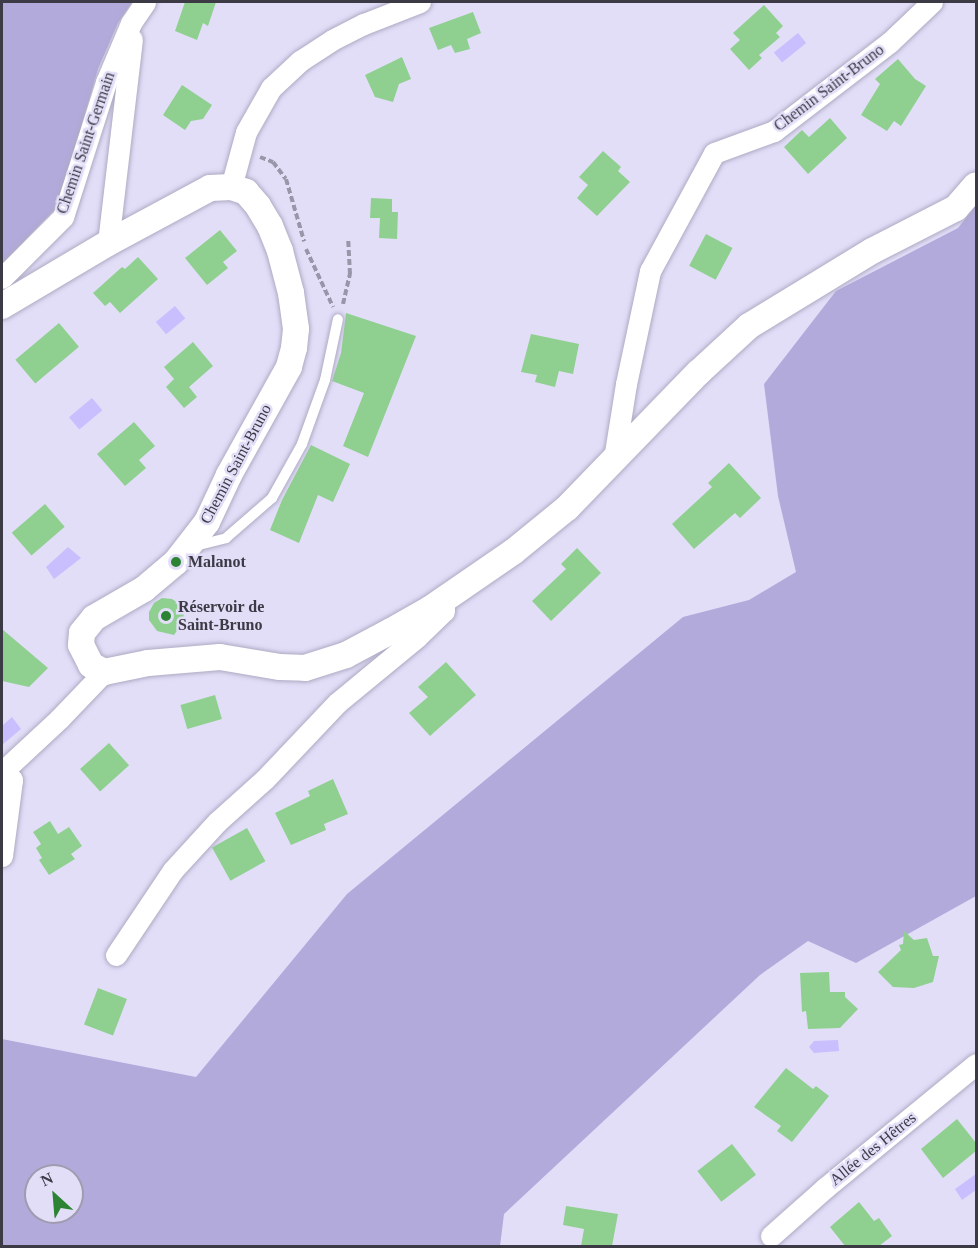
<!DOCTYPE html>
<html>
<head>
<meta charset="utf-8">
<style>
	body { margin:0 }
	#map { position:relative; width:978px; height:1248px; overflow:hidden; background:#e2def8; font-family:"Times New Roman",serif }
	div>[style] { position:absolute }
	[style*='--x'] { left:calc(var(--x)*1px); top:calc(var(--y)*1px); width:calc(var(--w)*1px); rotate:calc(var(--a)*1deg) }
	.green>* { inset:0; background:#b2aadb }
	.water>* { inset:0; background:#c9befe; transform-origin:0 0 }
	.building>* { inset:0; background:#8fd090; transform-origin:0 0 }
	.path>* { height:4px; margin-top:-2px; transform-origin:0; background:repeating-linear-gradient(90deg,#9996a9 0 6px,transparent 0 9px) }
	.roads { filter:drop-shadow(0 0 2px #aeaac3) drop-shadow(0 0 2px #aeaac3) }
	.service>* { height:10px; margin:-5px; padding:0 5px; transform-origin:5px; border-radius:5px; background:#fff }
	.minor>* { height:21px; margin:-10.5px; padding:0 10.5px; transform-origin:10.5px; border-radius:10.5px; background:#fff }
	.tertiary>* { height:26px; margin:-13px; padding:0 13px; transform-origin:13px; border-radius:13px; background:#fff }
	.dots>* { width:16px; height:16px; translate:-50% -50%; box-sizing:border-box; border:3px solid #e2def8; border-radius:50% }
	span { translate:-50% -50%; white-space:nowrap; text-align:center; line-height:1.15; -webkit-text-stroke:5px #e2def8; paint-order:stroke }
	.street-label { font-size:16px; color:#3c3a45 }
	.poi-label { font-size:16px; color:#3c3a45; font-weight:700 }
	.left { translate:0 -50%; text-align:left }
	.frame { position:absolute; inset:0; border:3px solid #3c3a45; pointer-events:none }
	.north { position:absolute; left:24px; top:1164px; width:60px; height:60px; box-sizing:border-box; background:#e2def8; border:2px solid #a09cb0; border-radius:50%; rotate:334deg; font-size:16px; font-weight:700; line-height:24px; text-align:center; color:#3c3a45 }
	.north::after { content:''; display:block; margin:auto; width:21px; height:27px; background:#2b8333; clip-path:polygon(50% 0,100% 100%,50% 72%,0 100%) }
</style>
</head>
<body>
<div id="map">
	<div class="green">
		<div style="clip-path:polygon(2px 2px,132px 2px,118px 23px,98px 69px,58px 206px,2px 264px)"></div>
		<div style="clip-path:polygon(evenodd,976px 205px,976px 896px,856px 963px,808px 941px,760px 975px,504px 1214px,500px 1246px,2px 1246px,2px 1039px,196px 1077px,347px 894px,683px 617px,749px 600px,796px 572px,778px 496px,764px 384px,836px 291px,958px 228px,976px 205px,36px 1176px,72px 1176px,72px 1212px,36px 1212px,36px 1176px)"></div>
	</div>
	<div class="water">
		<div style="left:798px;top:33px;width:13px;height:31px;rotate:51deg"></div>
		<div style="left:175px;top:306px;width:16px;height:25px;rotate:50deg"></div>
		<div style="left:92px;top:398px;width:16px;height:30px;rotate:50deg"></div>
		<div style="clip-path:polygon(68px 547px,81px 558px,54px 579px,46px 567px)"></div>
		<div style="clip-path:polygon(12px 717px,21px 729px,2px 745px,2px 726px)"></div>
		<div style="clip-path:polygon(838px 1040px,839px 1051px,814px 1053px,809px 1047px,814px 1041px)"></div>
		<div style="clip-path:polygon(976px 1174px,976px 1190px,962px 1200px,955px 1189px)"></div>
	</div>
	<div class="building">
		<div style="clip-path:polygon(185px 2px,216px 2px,208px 26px,203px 23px,197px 40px,175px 31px)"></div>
		<div style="clip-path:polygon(764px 5px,783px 26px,776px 33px,780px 37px,759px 55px,762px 58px,749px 70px,730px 49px,740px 40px,733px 33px)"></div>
		<div style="clip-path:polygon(473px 12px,481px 33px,467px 39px,470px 49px,455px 53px,451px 45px,438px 50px,429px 28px)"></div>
		<div style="clip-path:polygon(402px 57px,411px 79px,399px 84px,393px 102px,375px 97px,365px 75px)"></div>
		<div style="clip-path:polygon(898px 59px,915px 79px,926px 86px,901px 126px,894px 121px,887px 131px,861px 115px,880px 84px,875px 79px)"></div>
		<div style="clip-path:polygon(182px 85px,212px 105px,203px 119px,191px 121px,185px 130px,163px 115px)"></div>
		<div style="clip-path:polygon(830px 118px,847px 138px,808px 174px,784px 147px,802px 130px,809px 137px)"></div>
		<div style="clip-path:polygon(603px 151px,621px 167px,618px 171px,630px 182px,597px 216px,577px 198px,588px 185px,579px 177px)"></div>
		<div style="clip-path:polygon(371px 198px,392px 199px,392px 212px,398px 212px,397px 239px,379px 238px,380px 218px,370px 218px)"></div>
		<div style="clip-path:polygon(220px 230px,237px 251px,223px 262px,228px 268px,207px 285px,185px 258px)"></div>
		<div style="left:706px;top:234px;width:30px;height:36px;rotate:28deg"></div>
		<div style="clip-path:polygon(138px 257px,158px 279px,120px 313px,110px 302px,105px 306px,93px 293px,122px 267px,125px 269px)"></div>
		<div style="clip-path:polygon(346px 313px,416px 336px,368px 457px,343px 446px,364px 393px,332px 381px,341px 353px)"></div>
		<div style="left:59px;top:323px;width:31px;height:57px;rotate:50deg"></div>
		<div style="clip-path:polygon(531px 334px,579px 344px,573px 374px,559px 371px,555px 387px,535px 382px,537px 375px,521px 372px)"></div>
		<div style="clip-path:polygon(193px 342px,213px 366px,189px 387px,197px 397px,184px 408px,166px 387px,174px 379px,164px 367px)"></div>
		<div style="clip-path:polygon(134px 422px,155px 446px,139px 460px,146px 468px,125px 486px,97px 454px)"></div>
		<div style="clip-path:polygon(311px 445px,350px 464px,333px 502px,318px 495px,299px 543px,270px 530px,282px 500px)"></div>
		<div style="clip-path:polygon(729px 463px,761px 498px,740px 518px,735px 513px,694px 549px,672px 524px,712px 487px,708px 483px)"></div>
		<div style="left:45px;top:504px;width:30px;height:44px;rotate:49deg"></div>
		<div style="clip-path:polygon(577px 548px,601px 573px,551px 621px,532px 601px,566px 569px,561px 564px)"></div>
		<div style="clip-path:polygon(162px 598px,172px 599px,180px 604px,184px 612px,183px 622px,174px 635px,157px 631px,149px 620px,149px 612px,154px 603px)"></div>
		<div style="clip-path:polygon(2px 629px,48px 668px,29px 687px,2px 681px)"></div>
		<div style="clip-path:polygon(446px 662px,476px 695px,430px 736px,409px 713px,428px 697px,418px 687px)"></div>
		<div style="left:215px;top:695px;width:25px;height:36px;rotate:74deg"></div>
		<div style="left:109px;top:743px;width:30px;height:39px;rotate:48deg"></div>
		<div style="clip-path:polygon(333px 779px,348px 814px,324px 824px,326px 830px,291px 845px,275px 813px,310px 796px,308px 791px)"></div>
		<div style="clip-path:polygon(50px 821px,58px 834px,69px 827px,82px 846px,71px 854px,75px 859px,49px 875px,39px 860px,42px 858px,36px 848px,41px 844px,33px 832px)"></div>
		<div style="left:247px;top:828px;width:38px;height:40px;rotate:61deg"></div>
		<div style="clip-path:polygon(904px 931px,914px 940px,927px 938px,933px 956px,939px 956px,933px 982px,914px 988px,893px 987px,878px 972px,901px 950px,899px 945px,903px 944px)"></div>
		<div style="clip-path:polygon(829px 972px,830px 992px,845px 992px,845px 997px,858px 1009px,840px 1028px,808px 1029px,806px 1011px,802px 1012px,800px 973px)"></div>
		<div style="left:98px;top:988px;width:31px;height:39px;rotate:21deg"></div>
		<div style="clip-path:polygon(786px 1068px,813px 1089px,816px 1086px,829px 1096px,792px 1142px,777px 1131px,781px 1126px,754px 1107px)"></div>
		<div style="clip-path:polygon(957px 1119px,976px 1143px,976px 1151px,943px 1178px,921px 1149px)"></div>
		<div style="left:732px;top:1144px;width:39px;height:44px;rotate:52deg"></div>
		<div style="clip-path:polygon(859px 1202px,874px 1221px,879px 1218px,892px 1236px,879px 1246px,845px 1246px,830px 1227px)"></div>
		<div style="clip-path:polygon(566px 1206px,618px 1214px,612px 1246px,581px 1246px,584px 1229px,563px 1225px)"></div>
	</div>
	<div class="path">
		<div style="--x:260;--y:157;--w:14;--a:21"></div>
		<div style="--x:273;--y:162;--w:21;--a:53"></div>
		<div style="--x:286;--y:179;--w:65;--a:73.8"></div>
		<div style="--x:306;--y:249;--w:64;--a:65"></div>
		<div style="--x:343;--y:304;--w:31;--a:-77"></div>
		<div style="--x:350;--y:274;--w:36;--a:-93"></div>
	</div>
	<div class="roads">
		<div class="service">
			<div style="--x:195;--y:546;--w:32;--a:-14"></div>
			<div style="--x:226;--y:538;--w:61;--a:-41"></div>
			<div style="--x:272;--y:498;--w:62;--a:-60.9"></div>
			<div style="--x:302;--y:444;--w:68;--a:-70.2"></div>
			<div style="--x:325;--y:380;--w:62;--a:-78"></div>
		</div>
		<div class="minor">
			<div style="--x:231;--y:187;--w:57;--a:-74.7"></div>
			<div style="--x:246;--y:132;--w:51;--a:-60.4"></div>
			<div style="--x:271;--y:88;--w:40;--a:-43"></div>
			<div style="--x:300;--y:61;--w:38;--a:-33"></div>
			<div style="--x:332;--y:40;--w:36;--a:-27"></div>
			<div style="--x:364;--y:24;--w:60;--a:-21.4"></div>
			<div style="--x:108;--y:243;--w:205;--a:-83.3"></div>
			<div style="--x:2;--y:278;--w:86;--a:-45"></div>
			<div style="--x:63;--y:217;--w:142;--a:-72.3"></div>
			<div style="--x:106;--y:82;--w:64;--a:-67"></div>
			<div style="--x:131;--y:23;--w:25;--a:-56"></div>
			<div style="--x:614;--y:459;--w:76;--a:-80.9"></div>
			<div style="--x:626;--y:384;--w:116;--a:-78"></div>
			<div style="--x:650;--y:271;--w:134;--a:-61.5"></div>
			<div style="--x:714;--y:153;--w:64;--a:-20.1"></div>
			<div style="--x:774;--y:131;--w:146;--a:-37.5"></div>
			<div style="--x:890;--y:42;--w:58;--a:-43.6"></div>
			<div style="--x:2;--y:772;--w:78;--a:-42.9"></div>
			<div style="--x:59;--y:719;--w:65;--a:-46.2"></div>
			<div style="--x:2;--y:856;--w:77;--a:-82.5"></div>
			<div style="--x:12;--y:780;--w:12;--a:-125"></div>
			<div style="--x:116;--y:955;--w:102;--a:-56.2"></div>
			<div style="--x:173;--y:870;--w:65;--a:-47.5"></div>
			<div style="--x:217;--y:822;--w:64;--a:-41.9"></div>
			<div style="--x:265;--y:779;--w:105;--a:-46.5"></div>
			<div style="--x:337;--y:703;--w:104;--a:-39.5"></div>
			<div style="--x:417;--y:637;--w:37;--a:-44"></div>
			<div style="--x:444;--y:611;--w:10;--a:-90"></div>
			<div style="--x:771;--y:1236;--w:72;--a:-41.6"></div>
			<div style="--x:825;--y:1188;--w:195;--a:-39.4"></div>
		</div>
		<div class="tertiary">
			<div style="--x:2;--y:306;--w:123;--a:-30.7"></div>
			<div style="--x:108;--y:243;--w:116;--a:-28.3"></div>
			<div style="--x:210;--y:188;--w:21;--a:-3"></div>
			<div style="--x:231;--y:187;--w:16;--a:18"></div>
			<div style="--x:246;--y:192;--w:18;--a:49"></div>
			<div style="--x:258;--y:206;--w:23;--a:59"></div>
			<div style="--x:270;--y:226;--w:27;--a:68"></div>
			<div style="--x:280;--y:251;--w:43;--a:75.3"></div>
			<div style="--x:291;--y:293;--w:36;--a:82"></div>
			<div style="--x:296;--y:329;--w:19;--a:96"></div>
			<div style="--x:294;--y:348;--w:20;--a:105"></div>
			<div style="--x:289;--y:367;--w:124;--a:119.1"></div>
			<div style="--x:229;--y:475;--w:52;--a:115.1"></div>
			<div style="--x:207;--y:522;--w:51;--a:127.8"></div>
			<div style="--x:176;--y:562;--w:42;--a:139.8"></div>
			<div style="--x:144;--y:589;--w:58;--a:149.9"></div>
			<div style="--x:94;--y:618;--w:19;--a:129"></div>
			<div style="--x:82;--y:633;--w:12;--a:95"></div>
			<div style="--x:81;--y:645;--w:22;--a:63"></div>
			<div style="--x:91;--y:665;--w:15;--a:28"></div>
			<div style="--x:104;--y:672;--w:45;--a:-11.6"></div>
			<div style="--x:148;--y:663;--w:72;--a:-4.8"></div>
			<div style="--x:220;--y:657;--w:61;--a:9.5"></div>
			<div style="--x:280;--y:667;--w:25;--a:2"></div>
			<div style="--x:305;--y:668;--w:43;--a:-17.6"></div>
			<div style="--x:346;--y:655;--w:51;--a:-28.1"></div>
			<div style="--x:391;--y:631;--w:45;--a:-29.4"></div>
			<div style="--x:430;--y:609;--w:101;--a:-34.5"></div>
			<div style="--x:513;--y:552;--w:70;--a:-39.2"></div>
			<div style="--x:567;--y:508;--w:188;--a:-45.9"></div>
			<div style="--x:698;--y:373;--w:69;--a:-42.7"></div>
			<div style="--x:749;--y:326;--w:144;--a:-31.4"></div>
			<div style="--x:872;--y:251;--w:94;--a:-27.1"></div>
			<div style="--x:956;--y:208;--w:30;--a:-49"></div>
		</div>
	</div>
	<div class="dots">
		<div style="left:176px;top:562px;background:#2b8333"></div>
		<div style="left:166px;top:616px;background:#2b8333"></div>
	</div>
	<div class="street-label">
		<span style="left:829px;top:88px;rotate:-37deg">Chemin Saint-Bruno</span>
		<span style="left:86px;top:143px;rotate:-71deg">Chemin Saint-Germain</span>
		<span style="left:236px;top:464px;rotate:-62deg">Chemin Saint-Bruno</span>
		<span style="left:873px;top:1149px;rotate:-39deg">Allée des Hêtres</span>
	</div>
	<div class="poi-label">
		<span class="left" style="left:188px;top:562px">Malanot</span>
		<span class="left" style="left:178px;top:616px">Réservoir de<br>Saint-Bruno</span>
	</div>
	<div class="frame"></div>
	<div class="north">N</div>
</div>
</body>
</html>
